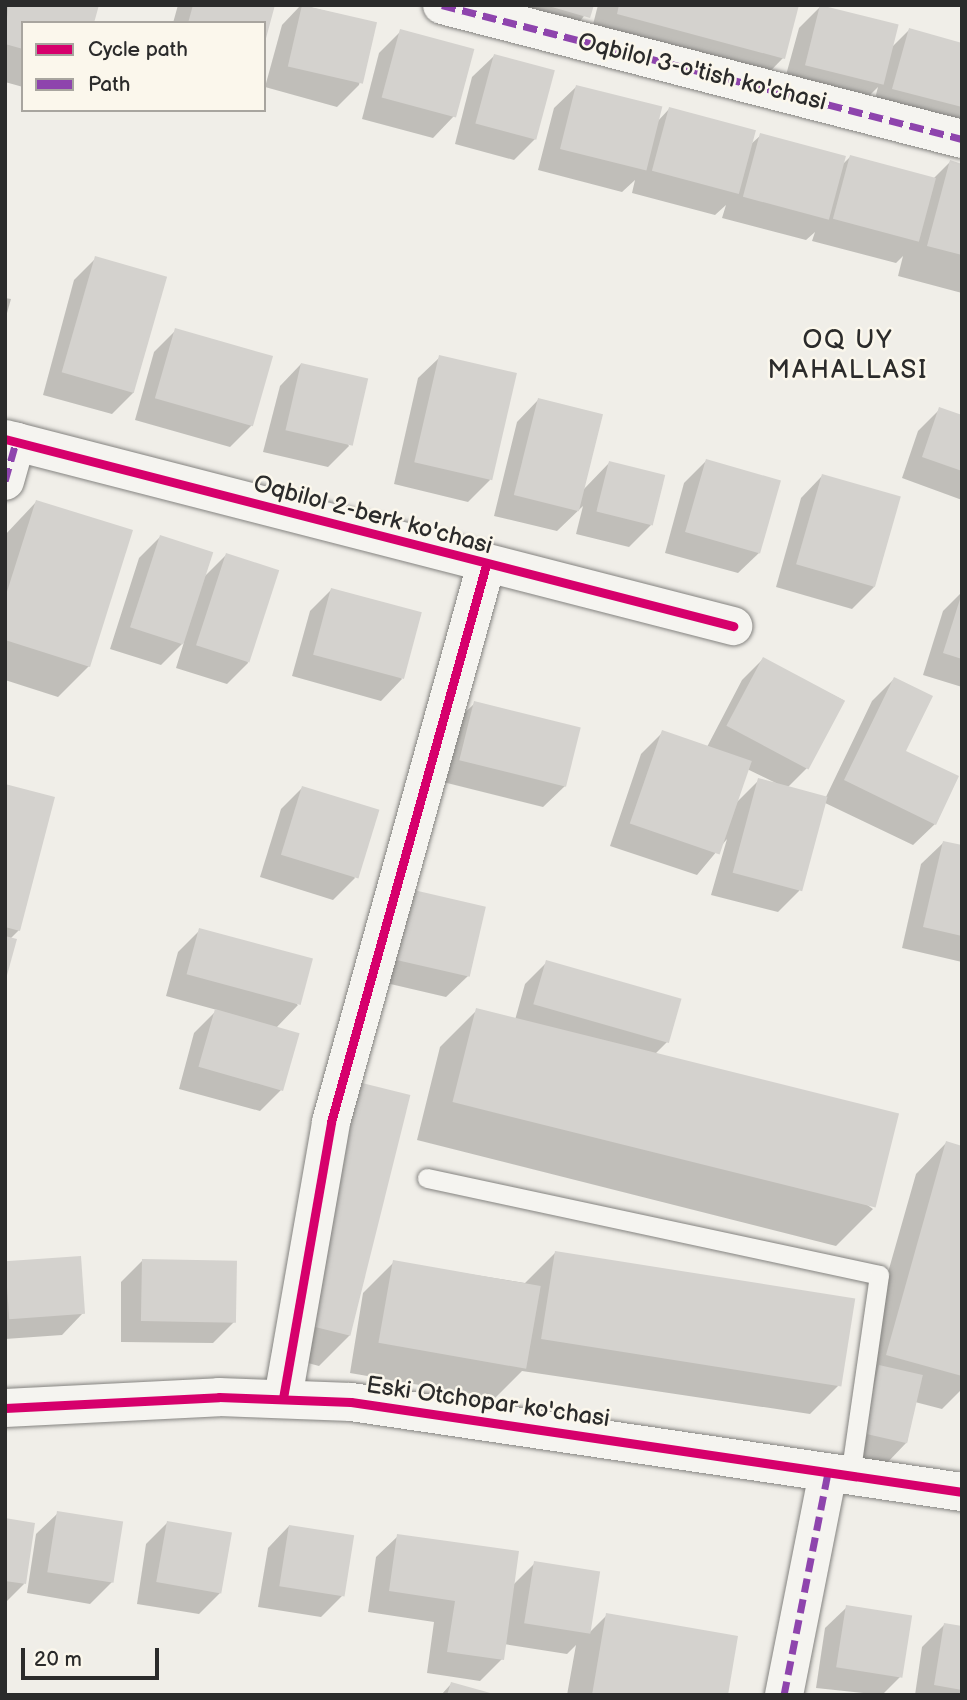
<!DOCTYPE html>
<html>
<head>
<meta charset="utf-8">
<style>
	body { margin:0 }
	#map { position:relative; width:967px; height:1700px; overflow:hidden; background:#f0eee8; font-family:"Balsamiq Sans",sans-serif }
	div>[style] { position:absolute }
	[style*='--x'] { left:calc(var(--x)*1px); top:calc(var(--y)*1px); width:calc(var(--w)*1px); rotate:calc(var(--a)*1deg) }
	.shadow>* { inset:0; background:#0003 }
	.building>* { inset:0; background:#d4d2ce; transform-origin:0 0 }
	.roads { filter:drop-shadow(0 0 2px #848380) drop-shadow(0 0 2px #848380) }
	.lane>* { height:19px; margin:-9.5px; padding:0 9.5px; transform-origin:9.5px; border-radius:9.5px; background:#f5f4f0 }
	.street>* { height:38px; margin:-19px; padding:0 19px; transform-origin:19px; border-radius:19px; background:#f5f4f0 }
	.secondary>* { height:38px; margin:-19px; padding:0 19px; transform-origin:19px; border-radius:19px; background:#f5f4f0 }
	.quiet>* { height:7px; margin-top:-3.5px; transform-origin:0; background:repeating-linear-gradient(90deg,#8e44ad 0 14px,transparent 0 21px) }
	.cycleway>* { height:9px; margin:-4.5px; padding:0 4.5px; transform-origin:4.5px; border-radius:4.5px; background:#d6006c }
	span { translate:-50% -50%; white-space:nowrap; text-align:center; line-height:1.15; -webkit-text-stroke:5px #fbf7ec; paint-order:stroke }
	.street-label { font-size:24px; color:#2b2b2b }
	.neighbourhood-label { font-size:26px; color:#2b2b2b; letter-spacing:2px }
	.frame { position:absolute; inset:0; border:7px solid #2b2b2b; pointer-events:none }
	.legend { position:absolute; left:21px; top:21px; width:245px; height:91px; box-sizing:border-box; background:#fbf7ec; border:2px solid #a8a59f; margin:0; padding:9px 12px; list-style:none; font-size:21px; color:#2b2b2b }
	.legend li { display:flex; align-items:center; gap:14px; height:35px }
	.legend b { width:35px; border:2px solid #a8a59f }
	.scale { position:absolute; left:21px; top:1648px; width:138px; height:32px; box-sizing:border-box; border:4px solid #2b2b2b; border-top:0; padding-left:9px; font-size:21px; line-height:24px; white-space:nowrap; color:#2b2b2b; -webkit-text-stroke:5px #fbf7ec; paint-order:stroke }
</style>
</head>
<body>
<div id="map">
	<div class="shadow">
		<div style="clip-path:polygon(5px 5px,97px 5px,23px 23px,23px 87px,5px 82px)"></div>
		<div style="clip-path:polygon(178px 5px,273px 5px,264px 38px,264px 23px,173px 23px)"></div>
		<div style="clip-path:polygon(301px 5px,375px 23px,359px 85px,337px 107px,265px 87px,282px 25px)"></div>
		<div style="clip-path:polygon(441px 5px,592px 5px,567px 39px)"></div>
		<div style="clip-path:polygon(598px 5px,797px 5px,783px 58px,753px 89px,588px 44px)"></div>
		<div style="clip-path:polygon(820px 7px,889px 50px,909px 30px,962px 45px,962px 116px,947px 130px,872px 110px,878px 87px,858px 107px,783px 86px,799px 28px)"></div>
		<div style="clip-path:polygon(401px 31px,454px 116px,433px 138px,362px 119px,379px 53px)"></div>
		<div style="clip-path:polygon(494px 56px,535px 139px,514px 160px,455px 144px,472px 77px)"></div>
		<div style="clip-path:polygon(576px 87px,657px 122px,669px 109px,750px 145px,761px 135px,842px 165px,850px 157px,933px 179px,950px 162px,962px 165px,962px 293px,898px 276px,903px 256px,896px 263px,812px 241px,815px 232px,806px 240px,722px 218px,726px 205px,715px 215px,632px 193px,635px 180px,622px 192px,538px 170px,554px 108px)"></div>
		<div style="clip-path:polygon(96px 258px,134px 392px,112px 414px,43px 395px,74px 280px)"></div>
		<div style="clip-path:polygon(5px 298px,11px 299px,5px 320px)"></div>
		<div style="clip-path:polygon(176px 330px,252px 425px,230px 447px,135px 420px,154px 352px)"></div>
		<div style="clip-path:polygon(440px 357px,490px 480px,468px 502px,394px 484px,418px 378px)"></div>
		<div style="clip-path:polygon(301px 364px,349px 446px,328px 467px,263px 452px,280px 386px)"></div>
		<div style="clip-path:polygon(538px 400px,584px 489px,609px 463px,651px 525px,629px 547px,576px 534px,583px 506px,557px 531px,494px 516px,517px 422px)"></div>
		<div style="clip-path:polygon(940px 409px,962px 417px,962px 500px,902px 478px,918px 431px)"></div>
		<div style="clip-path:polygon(706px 461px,760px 552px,738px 573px,665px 553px,684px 483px)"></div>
		<div style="clip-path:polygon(822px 476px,874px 587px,852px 609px,776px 587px,801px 498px)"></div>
		<div style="clip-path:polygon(36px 502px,89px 666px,58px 697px,5px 680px,5px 535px)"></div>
		<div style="clip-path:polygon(160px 537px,202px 579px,226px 555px,248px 663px,227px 684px,176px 668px,184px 642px,161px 665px,110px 649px,139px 558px)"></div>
		<div style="clip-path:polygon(332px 589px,402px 679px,381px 701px,292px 676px,310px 611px)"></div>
		<div style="clip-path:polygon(962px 592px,962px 687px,923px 675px,943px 611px)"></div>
		<div style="clip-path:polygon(evenodd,763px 659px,843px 700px,808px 767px,787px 788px,825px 799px,872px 701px,894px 679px,904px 752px,935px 824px,913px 845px,823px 802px,799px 891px,778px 912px,711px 895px,727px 839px,697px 875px,610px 846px,641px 754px,663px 732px,707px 747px,742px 680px,763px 659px,747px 769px,776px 783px,759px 780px,736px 803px,747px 769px)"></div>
		<div style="clip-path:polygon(475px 703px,565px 786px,543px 807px,439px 781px,453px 724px)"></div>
		<div style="clip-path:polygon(5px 786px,19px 930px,10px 939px,5px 975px)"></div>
		<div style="clip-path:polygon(302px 788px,355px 878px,333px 900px,260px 877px,281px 809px)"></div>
		<div style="clip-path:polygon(943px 843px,962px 847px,962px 962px,902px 948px,921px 864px)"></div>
		<div style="clip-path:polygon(384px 911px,468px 976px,446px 997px,369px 979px)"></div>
		<div style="clip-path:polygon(200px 930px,298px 1005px,276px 1028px,282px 1089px,260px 1111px,179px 1089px,194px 1033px,217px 1010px,166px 996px,178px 952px)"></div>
		<div style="clip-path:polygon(547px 962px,668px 1041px,654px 1055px,873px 1209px,836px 1246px,417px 1140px,440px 1047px,477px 1010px,515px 1020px,525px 984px)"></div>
		<div style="clip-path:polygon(328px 1114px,350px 1335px,319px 1366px,271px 1353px)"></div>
		<div style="clip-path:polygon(evenodd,946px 1143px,962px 1147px,962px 1389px,942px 1409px,915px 1402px,907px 1442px,886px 1464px,844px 1455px,856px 1385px,916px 1174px,946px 1143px,872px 1390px,875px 1390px,865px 1443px,862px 1442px,872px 1390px)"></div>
		<div style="clip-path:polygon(555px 1253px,840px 1384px,810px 1414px,522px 1371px,495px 1398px,350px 1373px,363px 1293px,394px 1262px,525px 1283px)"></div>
		<div style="clip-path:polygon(142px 1261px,235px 1321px,213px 1343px,121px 1342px,121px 1282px)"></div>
		<div style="clip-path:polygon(5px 1263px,83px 1313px,62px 1335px,5px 1339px)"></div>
		<div style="clip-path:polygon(58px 1513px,112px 1582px,90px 1604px,27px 1593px,36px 1534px)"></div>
		<div style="clip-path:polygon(5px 1520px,24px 1584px,5px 1603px)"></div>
		<div style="clip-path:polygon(167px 1523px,221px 1592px,199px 1614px,137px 1604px,146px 1544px)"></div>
		<div style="clip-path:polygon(289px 1526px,342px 1596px,321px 1617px,258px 1607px,268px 1548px)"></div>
		<div style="clip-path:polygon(398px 1536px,512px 1586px,535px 1563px,589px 1633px,607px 1615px,726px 1695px,567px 1695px,576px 1645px,567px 1654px,504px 1644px,502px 1659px,480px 1681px,427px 1673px,434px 1622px,368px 1612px,376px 1557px)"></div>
		<div style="clip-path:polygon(847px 1607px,901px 1676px,882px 1695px,816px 1688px,825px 1628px)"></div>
		<div style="clip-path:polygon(944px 1625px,962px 1628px,962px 1695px,915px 1695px,922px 1647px)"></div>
		<div style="clip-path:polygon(451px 1684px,491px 1695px,441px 1695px)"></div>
	</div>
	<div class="building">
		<div style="clip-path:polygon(8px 5px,99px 5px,94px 23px,23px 23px,23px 49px,5px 44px)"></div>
		<div style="clip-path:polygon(193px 5px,275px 5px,265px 42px,264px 23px,188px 23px)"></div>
		<div style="left:302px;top:5px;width:77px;height:63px;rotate:13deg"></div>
		<div style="clip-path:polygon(545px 5px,594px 5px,590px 18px)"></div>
		<div style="clip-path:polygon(619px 5px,799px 5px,785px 59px,617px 14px)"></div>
		<div style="left:820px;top:5px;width:81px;height:62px;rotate:14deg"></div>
		<div style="clip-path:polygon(909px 28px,962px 43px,962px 107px,892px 89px)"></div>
		<div style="left:400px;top:29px;width:77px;height:71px;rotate:15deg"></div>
		<div style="left:494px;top:54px;width:63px;height:72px;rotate:15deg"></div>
		<div style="left:576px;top:85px;width:89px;height:66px;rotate:14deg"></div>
		<div style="left:669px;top:107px;width:90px;height:66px;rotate:15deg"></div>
		<div style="left:760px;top:133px;width:89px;height:66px;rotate:15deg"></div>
		<div style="left:850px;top:155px;width:89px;height:66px;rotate:15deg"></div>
		<div style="clip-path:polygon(950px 160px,962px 164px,962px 255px,927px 246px)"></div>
		<div style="left:95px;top:256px;width:75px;height:121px;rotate:16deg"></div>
		<div style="left:175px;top:328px;width:102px;height:73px;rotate:16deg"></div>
		<div style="left:439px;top:355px;width:80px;height:110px;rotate:13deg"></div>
		<div style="left:301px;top:363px;width:69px;height:69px;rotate:13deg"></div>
		<div style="left:538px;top:398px;width:67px;height:100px;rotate:14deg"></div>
		<div style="clip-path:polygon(939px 407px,962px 415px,962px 471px,922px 457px)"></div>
		<div style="left:706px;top:459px;width:78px;height:76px;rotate:16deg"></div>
		<div style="left:609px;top:461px;width:58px;height:52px;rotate:14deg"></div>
		<div style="left:822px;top:474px;width:82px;height:94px;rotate:16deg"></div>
		<div style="clip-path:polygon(36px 500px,133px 530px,90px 667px,5px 640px,5px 598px)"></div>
		<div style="left:160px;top:535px;width:56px;height:97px;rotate:18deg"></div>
		<div style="left:226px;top:553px;width:56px;height:97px;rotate:18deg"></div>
		<div style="left:331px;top:588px;width:94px;height:69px;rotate:15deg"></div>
		<div style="clip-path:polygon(961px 596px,962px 596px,962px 659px,943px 653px)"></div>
		<div style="left:763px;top:657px;width:93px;height:78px;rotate:28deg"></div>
		<div style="clip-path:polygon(894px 677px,933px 696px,906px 751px,959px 776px,936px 825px,844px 780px)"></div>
		<div style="left:474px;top:701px;width:110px;height:61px;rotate:14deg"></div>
		<div style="left:662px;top:730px;width:95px;height:99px;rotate:19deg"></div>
		<div style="left:758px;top:778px;width:72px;height:98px;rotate:15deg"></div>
		<div style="clip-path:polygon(5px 784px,55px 797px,20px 931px,5px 927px)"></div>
		<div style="left:302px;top:786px;width:81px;height:72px;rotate:17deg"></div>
		<div style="clip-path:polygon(943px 841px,962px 845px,962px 936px,923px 927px)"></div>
		<div style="left:405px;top:888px;width:83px;height:72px;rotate:13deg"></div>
		<div style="left:199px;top:928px;width:118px;height:48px;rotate:15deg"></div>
		<div style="clip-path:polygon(5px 936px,17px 939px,6px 979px,5px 978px)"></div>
		<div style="left:546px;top:960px;width:141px;height:46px;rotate:16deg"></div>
		<div style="left:476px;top:1008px;width:436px;height:97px;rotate:14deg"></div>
		<div style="left:215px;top:1009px;width:88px;height:60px;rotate:16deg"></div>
		<div style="left:358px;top:1082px;width:54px;height:248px;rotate:14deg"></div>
		<div style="clip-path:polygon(946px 1141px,962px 1146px,962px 1376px,886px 1355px)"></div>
		<div style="left:555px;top:1251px;width:304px;height:89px;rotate:9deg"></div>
		<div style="left:81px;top:1256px;width:58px;height:76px;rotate:86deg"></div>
		<div style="left:142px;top:1259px;width:95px;height:62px;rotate:1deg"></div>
		<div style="left:393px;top:1260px;width:150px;height:84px;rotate:10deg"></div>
		<div style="left:879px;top:1365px;width:45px;height:70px;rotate:13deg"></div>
		<div style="left:57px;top:1511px;width:67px;height:62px;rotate:9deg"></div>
		<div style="clip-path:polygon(5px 1518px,35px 1523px,26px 1584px,5px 1581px)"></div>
		<div style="left:167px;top:1521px;width:66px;height:62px;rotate:10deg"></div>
		<div style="left:289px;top:1525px;width:66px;height:62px;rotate:9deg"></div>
		<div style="clip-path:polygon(397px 1534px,519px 1551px,504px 1660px,447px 1652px,455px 1601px,389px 1591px)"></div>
		<div style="left:534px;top:1561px;width:67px;height:63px;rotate:9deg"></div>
		<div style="left:846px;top:1605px;width:67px;height:63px;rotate:9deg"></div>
		<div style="clip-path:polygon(606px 1613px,738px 1636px,728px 1695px,592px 1695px)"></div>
		<div style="clip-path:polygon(944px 1623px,962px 1626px,962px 1690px,934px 1685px)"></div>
		<div style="clip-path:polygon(451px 1682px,494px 1694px,494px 1695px,447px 1695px)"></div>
	</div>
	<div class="roads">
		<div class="lane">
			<div style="--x:427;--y:1178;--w:462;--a:12.1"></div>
			<div style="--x:879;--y:1275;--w:203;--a:98.2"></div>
		</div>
		<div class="street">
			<div style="--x:442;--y:5;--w:537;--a:14.45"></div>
			<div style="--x:5;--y:439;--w:752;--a:14.41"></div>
			<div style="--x:5;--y:481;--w:41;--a:-74.2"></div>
			<div style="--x:283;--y:1398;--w:280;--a:-80.1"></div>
			<div style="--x:331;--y:1122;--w:578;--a:-74.45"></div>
			<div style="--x:784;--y:1695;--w:226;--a:-78.8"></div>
		</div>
		<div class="secondary">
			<div style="--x:5;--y:1408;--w:214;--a:-2.9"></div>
			<div style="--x:219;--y:1397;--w:132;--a:2.2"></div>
			<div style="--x:351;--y:1402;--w:618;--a:8.38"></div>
		</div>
	</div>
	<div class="quiet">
		<div style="--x:442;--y:5;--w:537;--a:14.45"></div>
		<div style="--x:5;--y:481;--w:41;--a:-74.2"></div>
		<div style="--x:784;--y:1695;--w:226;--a:-78.8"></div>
	</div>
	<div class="cycleway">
		<div style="--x:5;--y:439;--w:752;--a:14.41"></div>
		<div style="--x:283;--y:1398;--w:280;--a:-80.1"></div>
		<div style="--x:331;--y:1122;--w:578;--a:-74.45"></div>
		<div style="--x:5;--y:1408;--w:214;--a:-2.9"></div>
		<div style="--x:219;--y:1397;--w:132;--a:2.2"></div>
		<div style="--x:351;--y:1402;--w:618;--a:8.38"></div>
	</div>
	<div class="street-label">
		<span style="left:702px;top:72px;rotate:14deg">Oqbilol 3-o'tish ko'chasi</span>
		<span style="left:373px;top:515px;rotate:15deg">Oqbilol 2-berk ko'chasi</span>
		<span style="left:488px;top:1402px;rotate:8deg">Eski Otchopar ko'chasi</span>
	</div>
	<div class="neighbourhood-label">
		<span style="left:848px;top:356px">OQ UY<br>MAHALLASI</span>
	</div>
	<div class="frame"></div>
	<ul class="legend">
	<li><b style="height:9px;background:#d6006c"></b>Cycle path</li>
	<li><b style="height:9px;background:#8e44ad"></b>Path</li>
	</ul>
	<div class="scale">20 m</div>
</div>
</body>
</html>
